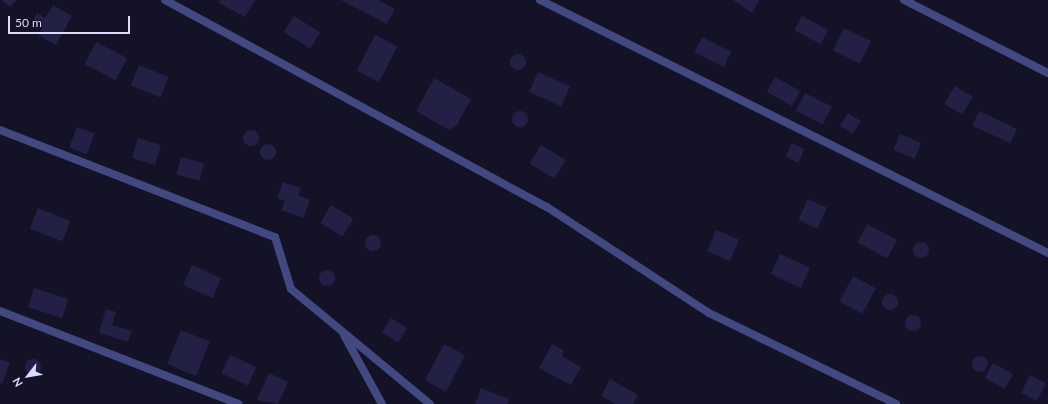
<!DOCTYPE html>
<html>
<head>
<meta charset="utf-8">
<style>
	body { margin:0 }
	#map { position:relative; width:1048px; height:404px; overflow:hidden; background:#131226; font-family:Lato,sans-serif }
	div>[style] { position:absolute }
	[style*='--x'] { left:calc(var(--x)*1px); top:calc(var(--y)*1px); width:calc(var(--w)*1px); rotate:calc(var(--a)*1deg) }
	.building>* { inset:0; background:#222045; transform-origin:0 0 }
	.round { border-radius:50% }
	.street>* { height:8px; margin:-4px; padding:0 4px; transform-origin:4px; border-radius:4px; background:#424880 }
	span { translate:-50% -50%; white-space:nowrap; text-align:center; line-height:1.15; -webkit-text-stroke:4px #131226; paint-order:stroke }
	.north { position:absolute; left:8px; top:356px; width:40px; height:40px; -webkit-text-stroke:3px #131226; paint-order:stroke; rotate:239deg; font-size:11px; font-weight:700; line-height:16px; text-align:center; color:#dbdbfb }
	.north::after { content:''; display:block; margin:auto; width:14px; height:18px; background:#dbdbfb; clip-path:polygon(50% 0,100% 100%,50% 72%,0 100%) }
	.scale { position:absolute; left:8px; top:16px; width:122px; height:18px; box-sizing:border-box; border:2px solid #dbdbfb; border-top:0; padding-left:5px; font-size:12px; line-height:14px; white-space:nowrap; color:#dbdbfb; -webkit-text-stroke:3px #131226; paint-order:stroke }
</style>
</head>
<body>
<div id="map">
	<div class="building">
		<div style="clip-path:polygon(1px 0,17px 0,10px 7px)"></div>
		<div style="clip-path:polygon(220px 0,255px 0,245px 17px,219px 3px)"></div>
		<div style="clip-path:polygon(341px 0,378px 0,395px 9px,387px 24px)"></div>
		<div style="clip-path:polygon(733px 0,759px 0,752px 13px)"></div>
		<div style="clip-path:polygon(53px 5px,72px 16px,56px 45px,38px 35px,42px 29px,31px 23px,37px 13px,45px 18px)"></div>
		<div style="left:294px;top:16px;width:31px;height:19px;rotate:32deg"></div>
		<div style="left:802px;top:16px;width:30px;height:16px;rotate:28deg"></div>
		<div style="left:844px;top:28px;width:30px;height:25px;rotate:26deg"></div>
		<div style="left:375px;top:35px;width:25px;height:40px;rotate:27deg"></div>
		<div style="left:702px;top:37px;width:33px;height:17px;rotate:27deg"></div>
		<div style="left:96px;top:42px;width:35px;height:25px;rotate:27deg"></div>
		<div class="round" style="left:510px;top:54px;width:16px;height:16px"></div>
		<div style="left:139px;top:65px;width:32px;height:22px;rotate:22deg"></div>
		<div style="left:538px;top:72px;width:35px;height:22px;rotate:24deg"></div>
		<div style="left:775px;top:77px;width:29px;height:17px;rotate:29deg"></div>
		<div style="clip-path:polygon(434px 78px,471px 99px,457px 125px,449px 130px,416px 111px)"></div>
		<div style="left:955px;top:86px;width:21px;height:21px;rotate:31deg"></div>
		<div style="left:805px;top:93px;width:30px;height:20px;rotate:27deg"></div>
		<div style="left:979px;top:111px;width:42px;height:16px;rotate:25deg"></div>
		<div class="round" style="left:512px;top:111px;width:16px;height:16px"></div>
		<div style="left:848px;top:113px;width:15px;height:15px;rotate:32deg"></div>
		<div style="left:77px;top:127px;width:19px;height:22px;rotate:21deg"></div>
		<div class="round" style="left:243px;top:130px;width:16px;height:16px"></div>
		<div style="left:900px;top:134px;width:23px;height:17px;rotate:23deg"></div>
		<div style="left:138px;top:138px;width:24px;height:21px;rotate:17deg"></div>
		<div style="left:792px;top:143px;width:14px;height:15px;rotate:25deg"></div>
		<div class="round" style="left:260px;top:144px;width:16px;height:16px"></div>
		<div style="left:541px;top:145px;width:29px;height:22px;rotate:31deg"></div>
		<div style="left:181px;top:157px;width:24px;height:18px;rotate:15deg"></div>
		<div style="clip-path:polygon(283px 182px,301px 188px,298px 195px,310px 200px,303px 218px,281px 210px,285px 201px,277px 198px)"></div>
		<div style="left:808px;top:199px;width:21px;height:23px;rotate:25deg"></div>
		<div style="left:331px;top:205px;width:26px;height:21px;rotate:31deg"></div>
		<div style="left:38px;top:208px;width:35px;height:22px;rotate:22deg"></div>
		<div style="left:867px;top:224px;width:34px;height:21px;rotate:28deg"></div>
		<div style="left:716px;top:230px;width:25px;height:23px;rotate:23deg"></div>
		<div class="round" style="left:365px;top:235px;width:16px;height:16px"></div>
		<div class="round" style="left:913px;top:242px;width:16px;height:16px"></div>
		<div style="left:780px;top:254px;width:33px;height:22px;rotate:25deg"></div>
		<div style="left:192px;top:265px;width:32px;height:22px;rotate:24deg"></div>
		<div class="round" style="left:319px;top:270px;width:16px;height:16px"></div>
		<div style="left:853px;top:276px;width:26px;height:29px;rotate:28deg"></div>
		<div style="left:34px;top:288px;width:36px;height:20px;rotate:18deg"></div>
		<div class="round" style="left:882px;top:294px;width:16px;height:16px"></div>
		<div style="clip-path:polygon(106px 309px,116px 312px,112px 325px,132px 331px,128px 342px,99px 333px)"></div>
		<div class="round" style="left:905px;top:315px;width:16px;height:16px"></div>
		<div style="left:391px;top:318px;width:19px;height:17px;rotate:32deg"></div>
		<div style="left:181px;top:330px;width:31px;height:37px;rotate:22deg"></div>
		<div style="left:444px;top:344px;width:24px;height:41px;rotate:28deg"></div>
		<div style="clip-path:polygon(552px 344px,563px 350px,563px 357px,581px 367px,571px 385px,539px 368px)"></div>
		<div style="left:230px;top:355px;width:29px;height:20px;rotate:25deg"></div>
		<div class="round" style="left:972px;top:356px;width:16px;height:16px"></div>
		<div style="clip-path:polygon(0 359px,10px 363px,2px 384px,0 383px)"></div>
		<div class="round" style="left:25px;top:359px;width:16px;height:16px"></div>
		<div style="left:993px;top:363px;width:23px;height:17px;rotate:29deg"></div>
		<div style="clip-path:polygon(269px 373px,288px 382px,278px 404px,257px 400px)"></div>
		<div style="left:1030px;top:375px;width:18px;height:20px;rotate:27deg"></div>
		<div style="clip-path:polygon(610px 379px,638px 395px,633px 404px,616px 404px,601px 396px)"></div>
		<div style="clip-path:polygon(481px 388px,509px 399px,507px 404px,475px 404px)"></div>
	</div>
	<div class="street">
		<div style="--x:165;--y:0;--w:434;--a:28.5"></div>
		<div style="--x:547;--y:207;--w:194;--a:33.2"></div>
		<div style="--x:709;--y:313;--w:208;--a:25.9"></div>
		<div style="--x:540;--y:0;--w:568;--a:26.47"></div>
		<div style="--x:904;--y:0;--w:161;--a:26.9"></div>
		<div style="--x:0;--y:130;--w:295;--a:21.3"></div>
		<div style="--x:275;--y:237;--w:54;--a:72.9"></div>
		<div style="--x:291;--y:289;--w:180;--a:39.6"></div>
		<div style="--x:0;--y:311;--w:256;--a:21.3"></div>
		<div style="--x:344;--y:335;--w:79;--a:61.2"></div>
	</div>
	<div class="north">N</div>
	<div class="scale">50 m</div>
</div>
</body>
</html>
